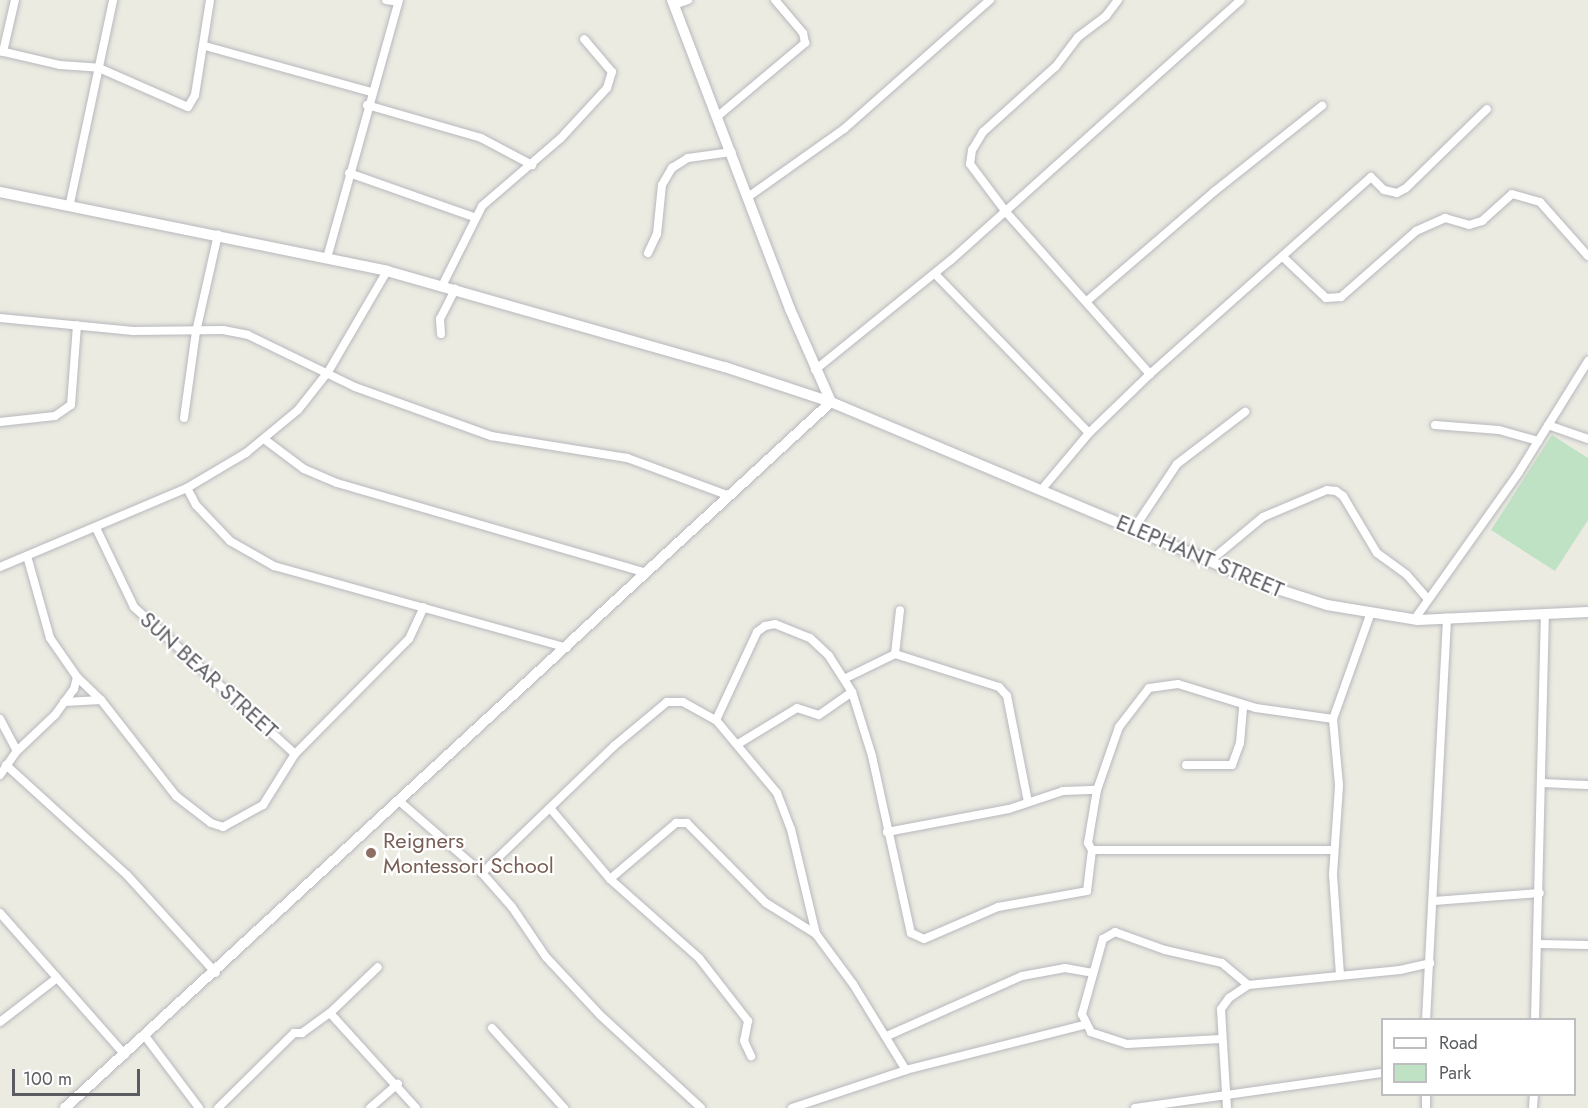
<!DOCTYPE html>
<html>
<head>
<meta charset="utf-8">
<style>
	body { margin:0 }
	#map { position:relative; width:1588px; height:1108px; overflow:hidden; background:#ecebe2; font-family:Jost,sans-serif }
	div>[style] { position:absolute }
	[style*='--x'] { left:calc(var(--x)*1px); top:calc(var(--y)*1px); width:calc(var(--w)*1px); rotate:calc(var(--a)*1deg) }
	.green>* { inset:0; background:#c0e2c4 }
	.roads { filter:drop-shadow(0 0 2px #b7b8bd) drop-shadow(0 0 2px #b7b8bd) }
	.street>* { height:8px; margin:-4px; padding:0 4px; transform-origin:4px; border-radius:4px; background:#fff }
	.secondary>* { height:10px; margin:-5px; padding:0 5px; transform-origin:5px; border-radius:5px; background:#fff }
	.dots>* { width:16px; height:16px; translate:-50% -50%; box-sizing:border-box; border:3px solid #fff; border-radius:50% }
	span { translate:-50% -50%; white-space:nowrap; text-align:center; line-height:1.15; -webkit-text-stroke:4.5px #fff; paint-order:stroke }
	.street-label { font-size:22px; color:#5a5c61 }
	.education-label { font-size:22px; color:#785e54 }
	.left { translate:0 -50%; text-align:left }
	.legend { position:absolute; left:1381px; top:1018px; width:195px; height:78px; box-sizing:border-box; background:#fff; border:2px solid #bdbec0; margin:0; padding:8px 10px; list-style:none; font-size:18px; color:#5a5c61 }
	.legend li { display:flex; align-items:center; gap:12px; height:30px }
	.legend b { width:30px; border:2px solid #bdbec0 }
	.scale { position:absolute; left:12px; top:1069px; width:128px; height:27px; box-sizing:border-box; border:3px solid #5a5c61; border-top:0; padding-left:8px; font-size:18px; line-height:21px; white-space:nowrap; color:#5a5c61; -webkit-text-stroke:4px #fff; paint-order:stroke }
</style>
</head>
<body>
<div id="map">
	<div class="green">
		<div style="clip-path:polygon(1552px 435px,1588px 458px,1588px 520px,1555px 571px,1491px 530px)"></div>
	</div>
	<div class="roads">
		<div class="street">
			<div style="--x:386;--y:0;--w:12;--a:9"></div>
			<div style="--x:1118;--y:0;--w:20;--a:127"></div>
			<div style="--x:1106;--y:16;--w:35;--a:143"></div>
			<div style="--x:1078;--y:37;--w:38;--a:127"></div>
			<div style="--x:1055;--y:67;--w:97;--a:137.9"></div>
			<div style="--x:983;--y:132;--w:21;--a:121"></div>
			<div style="--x:972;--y:150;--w:14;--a:98"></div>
			<div style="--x:970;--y:164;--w:60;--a:53.1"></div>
			<div style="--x:1006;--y:212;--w:217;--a:48.4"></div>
			<div style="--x:674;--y:5;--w:15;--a:-20"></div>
			<div style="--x:205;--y:46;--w:172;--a:15.5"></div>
			<div style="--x:0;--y:51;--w:62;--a:13.1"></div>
			<div style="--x:60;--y:65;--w:39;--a:4"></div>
			<div style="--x:99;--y:68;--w:97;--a:23.7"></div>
			<div style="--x:188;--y:107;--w:14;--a:-60"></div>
			<div style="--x:195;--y:95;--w:96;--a:-81"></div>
			<div style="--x:3;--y:52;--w:53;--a:-77"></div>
			<div style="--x:367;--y:105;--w:119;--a:16.1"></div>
			<div style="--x:481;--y:138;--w:58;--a:27.9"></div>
			<div style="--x:718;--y:116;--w:114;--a:-40"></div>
			<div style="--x:805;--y:43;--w:10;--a:-101"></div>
			<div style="--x:803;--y:33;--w:43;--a:-130.3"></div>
			<div style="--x:349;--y:173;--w:133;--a:19.4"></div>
			<div style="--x:748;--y:197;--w:118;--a:-35.3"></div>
			<div style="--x:844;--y:129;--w:195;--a:-41.5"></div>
			<div style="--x:70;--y:203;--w:208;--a:-78"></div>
			<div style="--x:648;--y:253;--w:21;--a:-65"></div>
			<div style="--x:657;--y:234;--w:49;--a:-84.2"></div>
			<div style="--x:662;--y:185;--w:20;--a:-60"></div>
			<div style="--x:672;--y:168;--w:19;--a:-32"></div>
			<div style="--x:688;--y:158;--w:44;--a:-7.8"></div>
			<div style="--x:327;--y:258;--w:268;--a:-74.4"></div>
			<div style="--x:1284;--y:258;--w:58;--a:43.6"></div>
			<div style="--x:1326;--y:298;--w:15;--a:-4"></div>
			<div style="--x:1341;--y:297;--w:100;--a:-41.3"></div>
			<div style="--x:1416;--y:231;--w:32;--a:-24"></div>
			<div style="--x:1445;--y:218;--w:25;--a:16"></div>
			<div style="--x:1469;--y:225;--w:14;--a:-17"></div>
			<div style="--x:1482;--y:221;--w:40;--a:-42"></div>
			<div style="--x:1512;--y:194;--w:29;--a:16"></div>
			<div style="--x:1540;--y:202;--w:72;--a:48.4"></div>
			<div style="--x:935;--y:274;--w:221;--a:45.9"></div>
			<div style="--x:442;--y:286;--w:89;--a:-63.4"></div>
			<div style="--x:482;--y:206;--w:103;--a:-40.7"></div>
			<div style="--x:560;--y:139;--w:69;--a:-47.3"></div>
			<div style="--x:607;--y:88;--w:17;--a:-73"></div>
			<div style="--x:612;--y:72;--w:43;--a:-130.3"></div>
			<div style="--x:1087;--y:301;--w:169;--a:-40.7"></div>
			<div style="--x:1215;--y:191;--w:137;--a:-38.5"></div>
			<div style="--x:0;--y:318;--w:134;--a:5.6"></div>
			<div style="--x:133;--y:331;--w:90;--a:-0.6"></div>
			<div style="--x:223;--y:330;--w:25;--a:11"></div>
			<div style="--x:248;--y:335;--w:119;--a:25.9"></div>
			<div style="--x:355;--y:387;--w:145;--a:19.8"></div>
			<div style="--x:491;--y:436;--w:138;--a:9.2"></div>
			<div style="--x:627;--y:458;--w:107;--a:20.3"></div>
			<div style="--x:441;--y:334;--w:15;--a:-94"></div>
			<div style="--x:440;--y:319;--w:34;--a:-63"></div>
			<div style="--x:815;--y:370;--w:175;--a:-39"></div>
			<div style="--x:951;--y:260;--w:389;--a:-41.9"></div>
			<div style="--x:184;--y:418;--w:87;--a:-82.1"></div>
			<div style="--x:196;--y:332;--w:100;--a:-77.3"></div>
			<div style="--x:0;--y:422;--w:55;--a:-6.2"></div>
			<div style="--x:55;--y:416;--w:19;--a:-35"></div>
			<div style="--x:71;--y:405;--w:80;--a:-85.7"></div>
			<div style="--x:1435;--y:425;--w:64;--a:4.5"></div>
			<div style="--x:1499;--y:430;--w:41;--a:15.8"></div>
			<div style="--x:1548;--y:425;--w:42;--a:19.3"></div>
			<div style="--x:264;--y:439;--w:50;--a:36.9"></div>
			<div style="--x:304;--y:469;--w:36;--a:23"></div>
			<div style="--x:337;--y:483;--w:322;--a:16.2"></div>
			<div style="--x:187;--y:488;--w:19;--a:62"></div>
			<div style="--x:196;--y:505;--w:50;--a:46.6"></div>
			<div style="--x:230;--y:541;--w:51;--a:29.6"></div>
			<div style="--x:274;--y:566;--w:304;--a:15.6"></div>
			<div style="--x:1042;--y:489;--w:73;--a:-50"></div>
			<div style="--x:1089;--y:433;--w:85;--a:-44"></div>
			<div style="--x:1150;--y:374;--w:296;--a:-41.7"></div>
			<div style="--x:1371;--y:177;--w:18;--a:45"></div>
			<div style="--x:1384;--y:190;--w:13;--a:13"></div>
			<div style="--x:1397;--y:193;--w:10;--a:-29"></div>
			<div style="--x:1406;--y:188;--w:113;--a:-44.3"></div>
			<div style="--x:96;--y:528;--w:88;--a:64.3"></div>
			<div style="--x:134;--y:607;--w:218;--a:42.4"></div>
			<div style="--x:1133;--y:530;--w:79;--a:-56.3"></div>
			<div style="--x:1177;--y:464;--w:86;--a:-37.4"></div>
			<div style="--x:27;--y:556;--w:85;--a:74.3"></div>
			<div style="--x:50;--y:638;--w:47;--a:55.3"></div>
			<div style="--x:77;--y:677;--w:33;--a:44"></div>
			<div style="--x:101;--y:700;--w:122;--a:52"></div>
			<div style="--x:176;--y:796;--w:44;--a:37.6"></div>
			<div style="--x:211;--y:823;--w:13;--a:18"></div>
			<div style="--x:223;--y:827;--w:46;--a:-28.8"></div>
			<div style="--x:263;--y:805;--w:60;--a:-57.9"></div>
			<div style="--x:295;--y:754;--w:162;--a:-45.3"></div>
			<div style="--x:409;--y:639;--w:35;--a:-65"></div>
			<div style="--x:1210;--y:561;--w:69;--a:-39.7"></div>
			<div style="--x:1263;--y:517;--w:69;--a:-22.9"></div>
			<div style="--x:1327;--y:490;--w:9;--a:6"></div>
			<div style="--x:1336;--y:491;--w:9;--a:36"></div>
			<div style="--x:1343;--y:496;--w:66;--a:59.2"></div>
			<div style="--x:1377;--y:553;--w:37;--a:36"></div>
			<div style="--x:1407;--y:575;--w:32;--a:49"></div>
			<div style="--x:0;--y:567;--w:203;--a:-22.9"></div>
			<div style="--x:187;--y:488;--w:69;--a:-30.7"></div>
			<div style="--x:246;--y:453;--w:67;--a:-39.6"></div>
			<div style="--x:298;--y:410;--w:48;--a:-51.7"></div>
			<div style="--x:328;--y:372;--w:117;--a:-59.7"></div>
			<div style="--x:1414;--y:620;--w:181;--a:-54.6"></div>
			<div style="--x:1519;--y:472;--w:131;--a:-58.1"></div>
			<div style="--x:895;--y:654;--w:44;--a:-83.5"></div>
			<div style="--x:846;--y:678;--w:55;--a:-26.1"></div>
			<div style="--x:895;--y:654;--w:109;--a:17.6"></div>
			<div style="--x:999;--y:687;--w:12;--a:48"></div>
			<div style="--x:1007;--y:696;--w:108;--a:78.8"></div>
			<div style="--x:64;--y:702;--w:37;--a:-3"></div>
			<div style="--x:0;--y:719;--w:36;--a:62"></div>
			<div style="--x:716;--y:720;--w:97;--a:-65"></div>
			<div style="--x:757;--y:632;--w:10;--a:-37"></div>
			<div style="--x:765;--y:626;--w:10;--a:-11"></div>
			<div style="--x:775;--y:624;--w:38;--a:22"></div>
			<div style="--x:810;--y:638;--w:26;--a:43"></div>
			<div style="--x:829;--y:656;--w:43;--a:57.4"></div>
			<div style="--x:852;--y:692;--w:67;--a:72.6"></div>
			<div style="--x:872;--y:756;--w:181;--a:77.6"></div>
			<div style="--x:911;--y:933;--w:14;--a:25"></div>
			<div style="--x:924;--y:939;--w:81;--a:-23.4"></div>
			<div style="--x:998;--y:907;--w:90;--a:-10.2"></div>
			<div style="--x:1087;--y:891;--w:41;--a:-83"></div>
			<div style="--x:1092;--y:850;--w:8;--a:-120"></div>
			<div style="--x:1088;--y:843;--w:54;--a:-80.4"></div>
			<div style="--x:1097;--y:790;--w:67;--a:-70.8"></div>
			<div style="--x:1119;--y:727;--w:49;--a:-52.4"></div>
			<div style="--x:1149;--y:688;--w:29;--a:-8"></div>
			<div style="--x:1178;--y:684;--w:82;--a:17.1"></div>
			<div style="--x:1256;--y:708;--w:78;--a:8.1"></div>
			<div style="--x:738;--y:744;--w:69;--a:-31.4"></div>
			<div style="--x:797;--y:708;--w:23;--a:18"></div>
			<div style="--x:819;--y:715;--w:40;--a:-34.9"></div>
			<div style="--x:6;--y:765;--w:164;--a:42.3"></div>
			<div style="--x:127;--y:875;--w:132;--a:47.8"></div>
			<div style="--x:1186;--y:765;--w:46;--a:0"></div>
			<div style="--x:1232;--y:765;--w:23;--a:-70"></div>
			<div style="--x:1240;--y:743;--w:38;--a:-85"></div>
			<div style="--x:0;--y:775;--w:29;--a:-55"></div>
			<div style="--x:17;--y:751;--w:52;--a:-43.5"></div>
			<div style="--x:55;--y:715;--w:32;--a:-54"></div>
			<div style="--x:74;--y:689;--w:12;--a:-76"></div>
			<div style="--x:1542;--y:783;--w:46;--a:2.5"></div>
			<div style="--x:398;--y:800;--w:111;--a:41"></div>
			<div style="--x:482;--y:873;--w:45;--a:48.6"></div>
			<div style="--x:512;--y:907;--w:60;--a:55.8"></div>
			<div style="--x:546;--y:957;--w:79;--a:47"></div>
			<div style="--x:600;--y:1015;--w:137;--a:42.6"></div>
			<div style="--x:550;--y:808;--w:93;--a:49.8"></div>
			<div style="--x:610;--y:879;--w:119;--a:41.6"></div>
			<div style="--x:699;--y:958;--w:80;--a:52.1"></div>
			<div style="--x:748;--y:1021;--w:20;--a:101"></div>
			<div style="--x:744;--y:1041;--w:17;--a:65"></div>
			<div style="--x:887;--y:832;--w:124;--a:-10.7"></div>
			<div style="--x:1009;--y:809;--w:57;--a:-18.4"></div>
			<div style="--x:1063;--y:791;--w:34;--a:-2"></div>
			<div style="--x:1092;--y:850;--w:242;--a:0"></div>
			<div style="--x:482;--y:873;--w:183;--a:-43.9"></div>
			<div style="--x:614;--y:746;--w:69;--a:-39.7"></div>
			<div style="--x:667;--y:702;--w:16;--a:0"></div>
			<div style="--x:683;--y:702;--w:38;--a:29"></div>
			<div style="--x:716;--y:720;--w:95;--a:50.1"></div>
			<div style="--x:777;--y:793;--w:39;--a:69"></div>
			<div style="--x:791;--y:829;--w:108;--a:76.6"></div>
			<div style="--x:816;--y:934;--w:62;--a:53.5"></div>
			<div style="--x:853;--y:984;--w:101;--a:58.4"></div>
			<div style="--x:610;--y:879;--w:87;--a:-40.3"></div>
			<div style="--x:676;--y:823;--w:11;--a:0"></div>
			<div style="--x:687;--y:823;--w:112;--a:45.4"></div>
			<div style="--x:766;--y:903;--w:59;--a:31.8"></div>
			<div style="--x:1434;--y:901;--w:106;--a:-4.3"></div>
			<div style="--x:0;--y:913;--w:189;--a:48.6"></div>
			<div style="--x:1539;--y:944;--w:49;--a:1.2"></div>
			<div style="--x:1340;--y:975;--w:101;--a:-94"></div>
			<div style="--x:1333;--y:874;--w:89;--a:-86.1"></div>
			<div style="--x:1339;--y:785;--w:66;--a:-95.2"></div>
			<div style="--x:1333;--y:719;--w:110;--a:-70.4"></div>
			<div style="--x:330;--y:1013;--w:128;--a:47.8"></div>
			<div style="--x:1426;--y:1020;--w:403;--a:-87"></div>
			<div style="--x:1535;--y:1020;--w:406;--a:-88.6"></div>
			<div style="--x:0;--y:1022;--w:72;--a:-37.7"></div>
			<div style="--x:492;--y:1028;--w:108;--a:48"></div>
			<div style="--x:145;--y:1036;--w:90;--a:53.1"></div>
			<div style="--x:887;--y:1036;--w:148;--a:-24"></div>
			<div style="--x:1022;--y:976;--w:44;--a:-10.5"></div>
			<div style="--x:1065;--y:968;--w:28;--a:10"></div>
			<div style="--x:1221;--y:1039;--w:94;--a:177"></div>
			<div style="--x:1127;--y:1044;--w:38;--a:-162"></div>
			<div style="--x:1091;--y:1032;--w:20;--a:-117"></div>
			<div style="--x:1082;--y:1014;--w:78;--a:-74.4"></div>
			<div style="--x:1103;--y:939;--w:14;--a:-30"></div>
			<div style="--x:1115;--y:932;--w:53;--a:19.8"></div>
			<div style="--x:1165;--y:950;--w:58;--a:12.8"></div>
			<div style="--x:1222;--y:963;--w:34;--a:40"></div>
			<div style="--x:218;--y:1108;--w:107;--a:-44.6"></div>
			<div style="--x:294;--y:1033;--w:8;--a:0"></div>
			<div style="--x:302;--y:1033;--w:34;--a:-36"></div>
			<div style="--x:330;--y:1013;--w:66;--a:-43.8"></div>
			<div style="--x:370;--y:1108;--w:37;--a:-41"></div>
			<div style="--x:792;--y:1108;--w:120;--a:-18.4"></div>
			<div style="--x:906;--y:1070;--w:184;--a:-14.2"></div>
			<div style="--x:1135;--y:1108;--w:249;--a:-8.1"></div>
			<div style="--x:1227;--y:1108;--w:99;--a:-93.5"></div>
			<div style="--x:1221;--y:1009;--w:14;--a:-54"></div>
			<div style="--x:1229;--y:998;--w:23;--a:-34"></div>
			<div style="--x:1248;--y:985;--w:153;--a:-5.6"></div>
			<div style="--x:1400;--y:970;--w:31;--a:-13"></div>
			<div style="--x:1426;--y:1108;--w:14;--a:-90"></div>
			<div style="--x:1533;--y:1108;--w:14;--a:-86"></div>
		</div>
		<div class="secondary">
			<div style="--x:672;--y:0;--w:331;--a:69.1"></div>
			<div style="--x:790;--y:309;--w:102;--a:66.2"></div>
			<div style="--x:0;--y:192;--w:395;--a:11.5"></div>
			<div style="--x:387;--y:271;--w:351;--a:15.9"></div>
			<div style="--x:725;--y:367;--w:112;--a:18.3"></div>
			<div style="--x:831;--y:402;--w:474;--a:22.8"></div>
			<div style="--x:1268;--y:586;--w:62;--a:17.9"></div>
			<div style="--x:1327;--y:605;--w:92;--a:9.4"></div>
			<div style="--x:1418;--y:620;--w:170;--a:-2.7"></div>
			<div style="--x:65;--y:1108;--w:1042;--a:-42.67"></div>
		</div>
	</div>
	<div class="dots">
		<div style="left:371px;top:853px;background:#8d6e63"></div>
	</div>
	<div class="street-label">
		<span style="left:1200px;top:556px;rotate:23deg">ELEPHANT STREET</span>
		<span style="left:209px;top:675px;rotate:42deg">SUN BEAR STREET</span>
	</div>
	<div class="education-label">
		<span class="left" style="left:383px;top:853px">Reigners<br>Montessori School</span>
	</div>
	<ul class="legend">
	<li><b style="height:8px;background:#fff"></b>Road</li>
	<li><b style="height:16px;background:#c0e2c4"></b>Park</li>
	</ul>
	<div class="scale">100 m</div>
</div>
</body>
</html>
